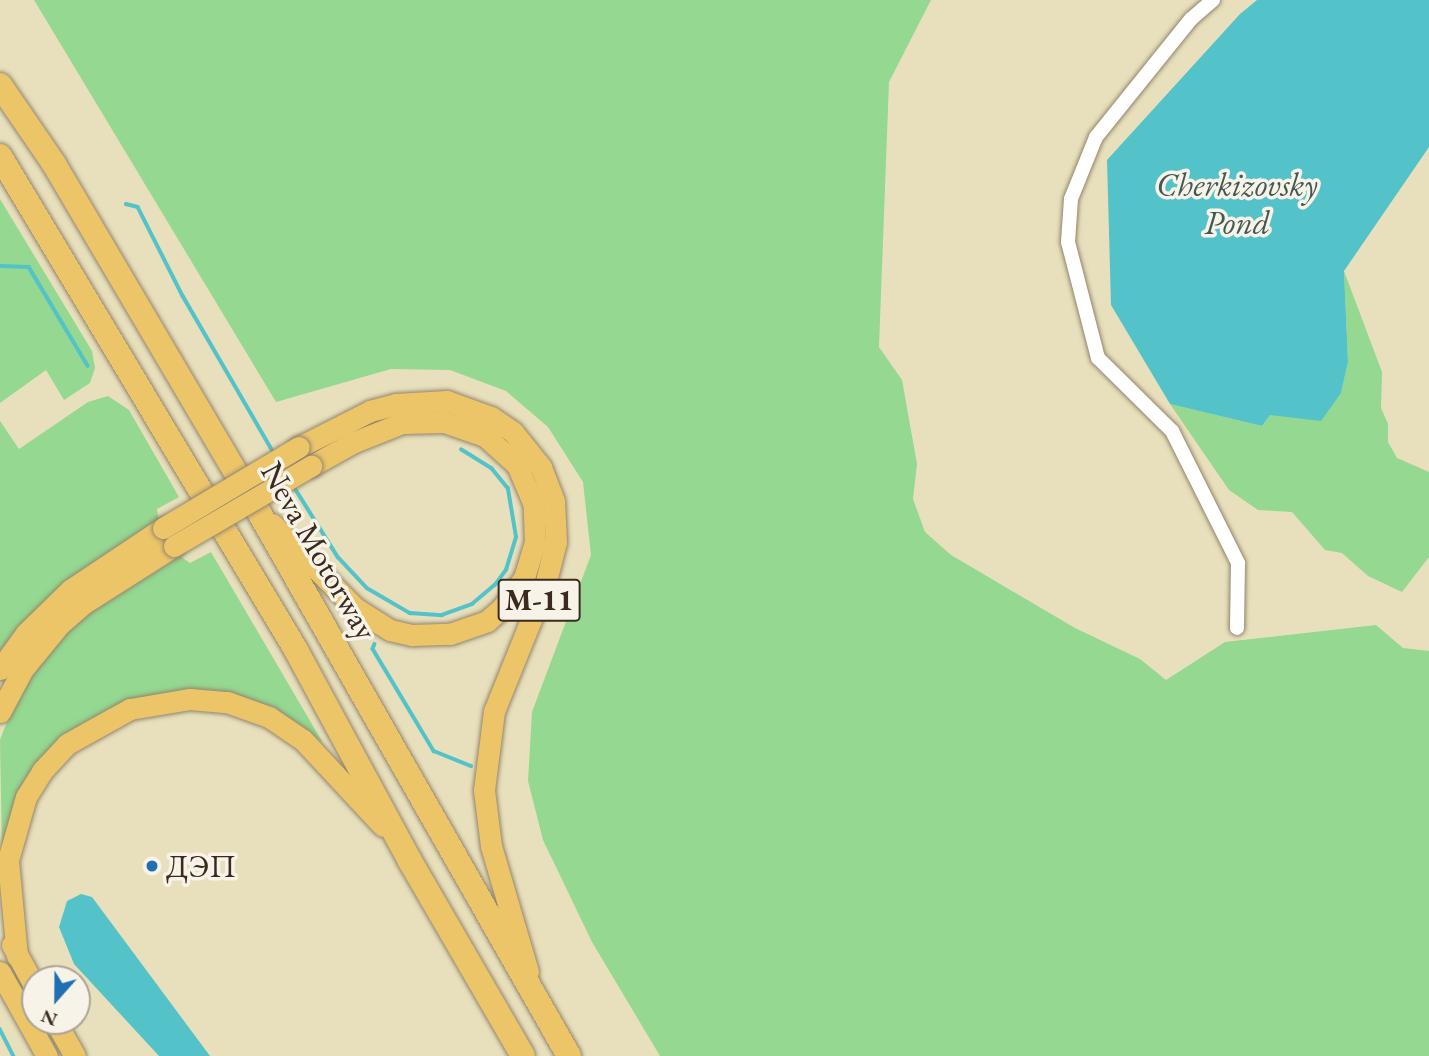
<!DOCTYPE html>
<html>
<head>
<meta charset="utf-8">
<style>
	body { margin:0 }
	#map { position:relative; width:1429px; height:1056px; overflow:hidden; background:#e8e0bc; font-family:"EB Garamond",serif }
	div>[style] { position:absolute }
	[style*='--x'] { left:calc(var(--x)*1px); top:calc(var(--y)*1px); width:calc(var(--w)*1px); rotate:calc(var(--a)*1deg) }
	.green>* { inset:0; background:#94d891 }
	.water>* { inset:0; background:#54c2c9 }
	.stream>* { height:3.5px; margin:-1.75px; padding:0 1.75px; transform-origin:1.75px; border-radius:1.75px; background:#54c2c9 }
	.roads { filter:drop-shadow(0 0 2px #92856d) drop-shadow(0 0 2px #92856d) }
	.street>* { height:14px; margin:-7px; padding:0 7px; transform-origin:7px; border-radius:7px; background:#fff }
	.primary>* { height:21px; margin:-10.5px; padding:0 10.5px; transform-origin:10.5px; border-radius:10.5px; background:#edc569 }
	.highway>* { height:24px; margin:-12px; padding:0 12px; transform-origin:12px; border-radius:12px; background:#edc569 }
	.bridges { filter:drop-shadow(0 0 2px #92856d) drop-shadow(0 0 2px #92856d) }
	.primary-bridge>* { height:21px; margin:-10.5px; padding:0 10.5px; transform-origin:10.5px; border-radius:10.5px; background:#edc569 }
	.dots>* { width:19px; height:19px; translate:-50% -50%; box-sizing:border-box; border:4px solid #f7f3e8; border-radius:50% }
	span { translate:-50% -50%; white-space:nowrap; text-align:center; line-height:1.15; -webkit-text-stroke:7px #f7f3e8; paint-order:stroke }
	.shield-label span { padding:2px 5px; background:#f7f3e8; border:2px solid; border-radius:5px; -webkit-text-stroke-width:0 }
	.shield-label { font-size:30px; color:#3b2a1e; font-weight:700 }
	.street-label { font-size:32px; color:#3b2a1e }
	.poi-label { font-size:32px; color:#3b2a1e }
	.left { translate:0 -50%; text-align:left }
	.water-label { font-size:33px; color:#425851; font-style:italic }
	.north { position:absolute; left:21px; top:965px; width:70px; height:70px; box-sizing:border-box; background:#f7f3e8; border:2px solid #aca397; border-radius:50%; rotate:201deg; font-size:19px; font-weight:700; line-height:28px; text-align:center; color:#3b2a1e }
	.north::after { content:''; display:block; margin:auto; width:24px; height:32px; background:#1f6fb2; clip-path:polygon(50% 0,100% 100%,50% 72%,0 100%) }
</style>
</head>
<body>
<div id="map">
	<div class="green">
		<div style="clip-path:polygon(34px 0,931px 0,889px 82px,879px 347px,902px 380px,917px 464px,913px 499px,925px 532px,951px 555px,1075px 628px,1140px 659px,1166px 680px,1225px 642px,1376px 625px,1403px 648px,1429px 651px,1429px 1056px,660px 1056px,592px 942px,543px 840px,528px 781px,532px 712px,591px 555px,583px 482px,548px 427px,506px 391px,450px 370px,391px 369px,276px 402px)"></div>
		<div style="clip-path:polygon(0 199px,92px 351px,95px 368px,90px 383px,64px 400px,46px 370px,0 403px)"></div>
		<div style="clip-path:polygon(1344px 271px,1382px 372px,1381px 408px,1388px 424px,1388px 442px,1397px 458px,1429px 472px,1429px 557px,1402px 592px,1368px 576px,1342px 553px,1325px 550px,1292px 512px,1258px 510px,1229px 490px,1170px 404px,1262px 426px,1270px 415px,1341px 393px,1348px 362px)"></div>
		<div style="clip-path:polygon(108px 396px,129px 410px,179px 497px,157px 509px,159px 522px,0 654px,0 421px,19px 449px,88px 402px)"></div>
		<div style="clip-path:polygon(211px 552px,323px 743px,306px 730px,182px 692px,135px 699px,107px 710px,80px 725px,37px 767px,3px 905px,0 740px,17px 695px,57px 641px,88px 614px,180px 556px,190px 563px)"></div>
	</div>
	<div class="water">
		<div style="clip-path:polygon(1257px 0,1429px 0,1429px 147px,1344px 271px,1348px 362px,1341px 393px,1321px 421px,1270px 415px,1262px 426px,1170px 404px,1111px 305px,1107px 160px,1240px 14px)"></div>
		<div style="clip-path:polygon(81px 894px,92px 897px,210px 1056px,159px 1056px,74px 964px,59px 927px,67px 901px)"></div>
	</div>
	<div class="stream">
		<div style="--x:126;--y:204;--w:12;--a:14"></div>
		<div style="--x:138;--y:207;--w:100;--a:63.2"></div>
		<div style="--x:183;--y:296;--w:184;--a:59.9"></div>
		<div style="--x:0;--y:266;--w:29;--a:2"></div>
		<div style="--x:29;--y:267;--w:115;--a:59.2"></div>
		<div style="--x:293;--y:485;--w:85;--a:58"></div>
		<div style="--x:338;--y:557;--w:42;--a:46.9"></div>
		<div style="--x:367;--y:588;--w:50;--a:30.2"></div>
		<div style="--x:410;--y:613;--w:32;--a:4"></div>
		<div style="--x:442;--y:615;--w:32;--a:-20"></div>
		<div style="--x:472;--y:604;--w:30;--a:-40"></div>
		<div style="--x:495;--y:585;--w:19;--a:-54"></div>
		<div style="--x:506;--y:570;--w:34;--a:-73"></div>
		<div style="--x:516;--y:537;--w:49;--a:-99.5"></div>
		<div style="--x:508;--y:489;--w:26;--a:-129"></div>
		<div style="--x:492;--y:469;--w:36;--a:-148"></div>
		<div style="--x:375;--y:644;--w:5;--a:112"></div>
		<div style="--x:373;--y:649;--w:119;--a:59.1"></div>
		<div style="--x:434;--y:751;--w:40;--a:22"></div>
		<div style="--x:0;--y:1029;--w:30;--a:63"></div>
	</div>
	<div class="roads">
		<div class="street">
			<div style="--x:1213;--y:0;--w:29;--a:139"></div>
			<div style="--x:1191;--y:19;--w:151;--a:128.8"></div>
			<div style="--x:1096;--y:137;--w:67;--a:112"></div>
			<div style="--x:1071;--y:199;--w:43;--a:94"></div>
			<div style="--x:1068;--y:242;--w:120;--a:75.5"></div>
			<div style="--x:1098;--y:358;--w:104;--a:44.6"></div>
			<div style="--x:1172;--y:431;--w:148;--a:63.4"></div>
			<div style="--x:1238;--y:563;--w:65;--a:90.9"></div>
		</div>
		<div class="primary">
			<div style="--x:299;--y:447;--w:80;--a:-26.9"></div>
			<div style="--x:370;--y:411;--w:27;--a:-15"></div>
			<div style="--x:396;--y:404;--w:51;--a:-3.4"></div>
			<div style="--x:447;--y:401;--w:47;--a:20"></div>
			<div style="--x:491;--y:417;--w:27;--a:34"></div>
			<div style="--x:513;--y:432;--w:45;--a:51.3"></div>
			<div style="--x:541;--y:467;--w:36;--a:69"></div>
			<div style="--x:554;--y:501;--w:41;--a:87.2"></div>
			<div style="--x:556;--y:542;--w:44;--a:104.3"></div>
			<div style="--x:545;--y:585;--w:136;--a:112"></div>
			<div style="--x:494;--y:711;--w:80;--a:97.2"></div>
			<div style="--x:484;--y:790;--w:56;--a:82.9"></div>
			<div style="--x:491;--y:846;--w:131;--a:73.6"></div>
			<div style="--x:272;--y:524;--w:118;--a:45.3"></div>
			<div style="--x:355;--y:608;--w:41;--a:32.2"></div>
			<div style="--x:390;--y:630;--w:23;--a:13"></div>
			<div style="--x:412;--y:635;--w:38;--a:-2"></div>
			<div style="--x:450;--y:634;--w:39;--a:-19"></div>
			<div style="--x:487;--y:621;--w:20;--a:-41"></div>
			<div style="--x:502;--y:608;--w:37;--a:-54"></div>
			<div style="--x:524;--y:578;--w:37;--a:-73"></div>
			<div style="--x:535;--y:543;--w:38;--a:-92"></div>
			<div style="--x:534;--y:505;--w:43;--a:-113"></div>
			<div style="--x:517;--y:465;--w:43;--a:-137.8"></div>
			<div style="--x:485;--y:436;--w:43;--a:-161.1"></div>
			<div style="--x:444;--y:422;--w:42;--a:178.6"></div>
			<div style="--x:402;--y:423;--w:52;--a:158.4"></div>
			<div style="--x:354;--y:442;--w:49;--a:150.8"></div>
			<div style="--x:0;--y:669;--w:44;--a:-54.2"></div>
			<div style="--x:26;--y:633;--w:62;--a:-44.3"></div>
			<div style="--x:70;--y:590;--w:112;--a:-33.7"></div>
			<div style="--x:0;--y:712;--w:49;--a:-61.9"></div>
			<div style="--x:23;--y:669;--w:58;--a:-50.6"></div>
			<div style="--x:60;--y:624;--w:30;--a:-41"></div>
			<div style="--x:83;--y:604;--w:108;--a:-32.5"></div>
			<div style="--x:12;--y:945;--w:48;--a:61.3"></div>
			<div style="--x:17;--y:956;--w:96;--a:-95.4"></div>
			<div style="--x:8;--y:860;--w:66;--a:-74.1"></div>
			<div style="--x:26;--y:797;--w:31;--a:-58"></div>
			<div style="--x:42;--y:771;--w:37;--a:-47"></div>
			<div style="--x:67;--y:744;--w:72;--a:-29.1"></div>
			<div style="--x:130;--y:709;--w:61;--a:-9.5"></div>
			<div style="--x:190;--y:699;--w:37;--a:5"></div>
			<div style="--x:227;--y:702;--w:45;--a:19.7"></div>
			<div style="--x:269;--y:717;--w:41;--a:34.1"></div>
			<div style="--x:303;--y:740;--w:117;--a:47.1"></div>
			<div style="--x:0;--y:972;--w:96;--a:60.8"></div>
			<div style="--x:55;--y:1021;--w:40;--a:60.3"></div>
		</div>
		<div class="highway">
			<div style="--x:0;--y:85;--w:96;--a:55.6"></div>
			<div style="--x:54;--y:164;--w:398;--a:59.5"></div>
			<div style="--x:256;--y:507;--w:632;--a:60.31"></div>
			<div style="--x:0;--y:156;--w:576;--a:59.07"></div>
			<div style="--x:296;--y:650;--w:240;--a:61.6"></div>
			<div style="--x:410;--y:861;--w:225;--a:59.9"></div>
		</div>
	</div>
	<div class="bridges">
		<div class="primary-bridge">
			<div style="--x:163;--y:528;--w:158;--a:-30.8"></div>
			<div style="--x:174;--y:546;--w:159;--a:-30.3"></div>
		</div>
	</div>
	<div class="dots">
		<div style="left:152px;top:866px;background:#1f6fb2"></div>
	</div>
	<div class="shield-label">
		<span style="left:539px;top:600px">М-11</span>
	</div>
	<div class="street-label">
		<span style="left:319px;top:551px;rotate:60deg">Neva Motorway</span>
	</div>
	<div class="poi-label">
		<span class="left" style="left:166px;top:866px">ДЭП</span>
	</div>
	<div class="water-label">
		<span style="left:1237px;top:204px">Cherkizovsky<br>Pond</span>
	</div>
	<div class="north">N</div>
</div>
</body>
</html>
